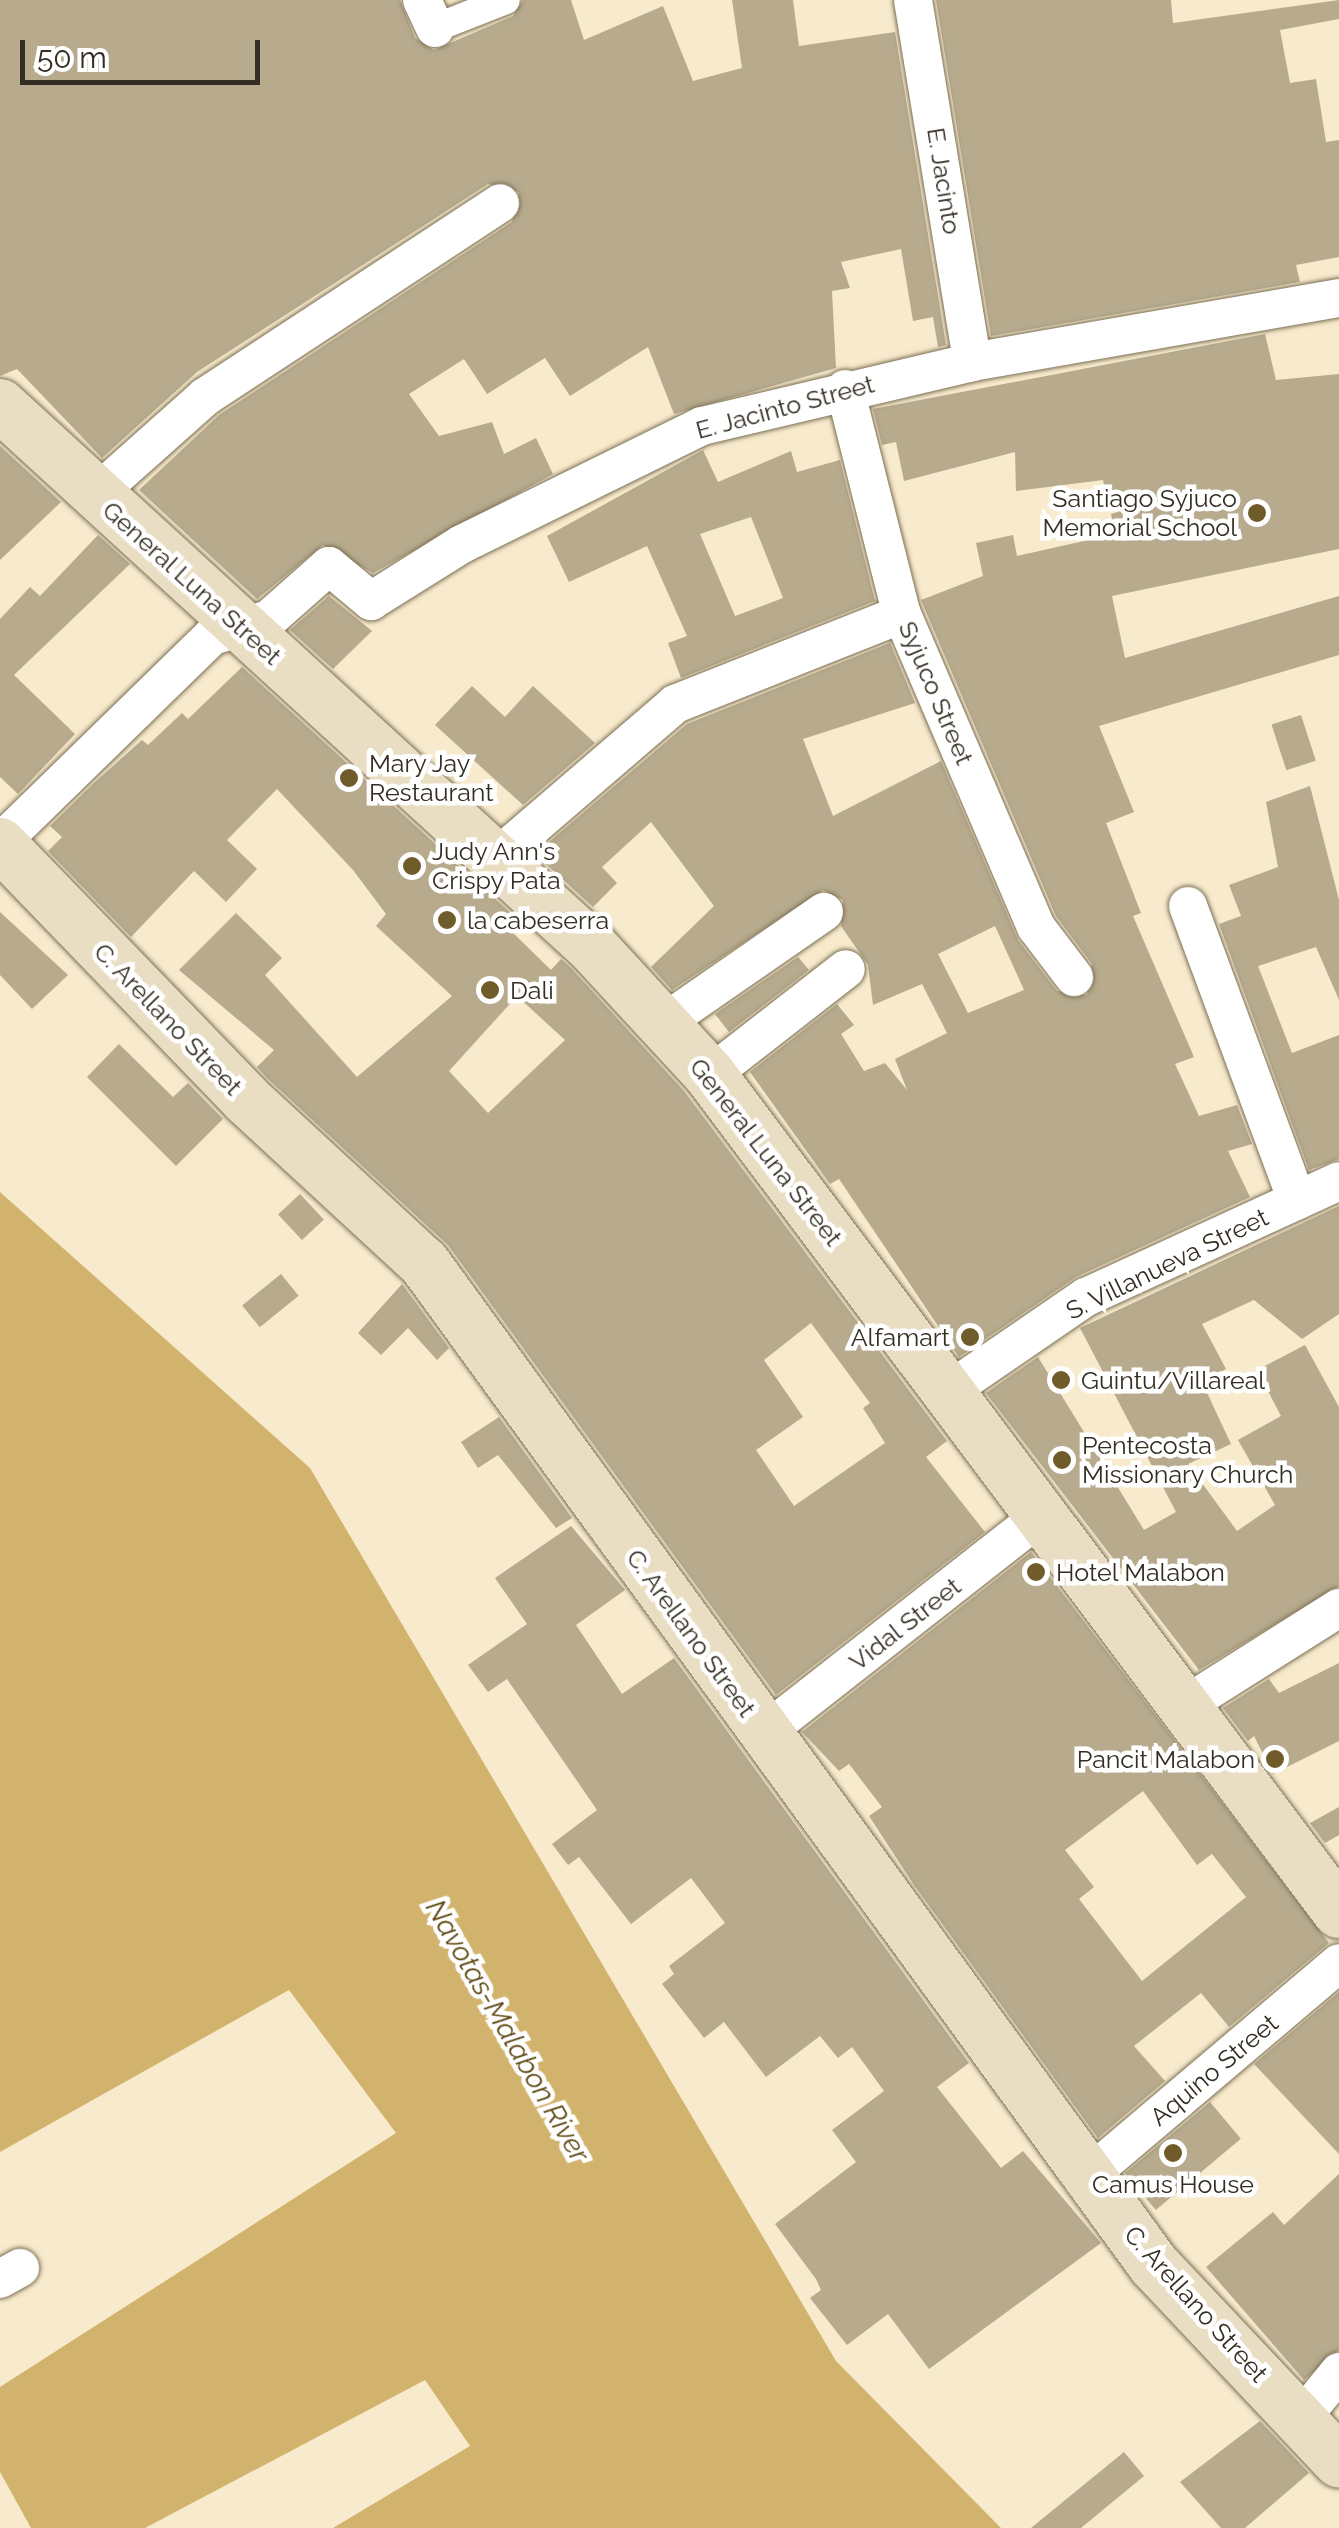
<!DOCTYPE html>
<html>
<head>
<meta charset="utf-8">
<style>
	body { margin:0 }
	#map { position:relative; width:1339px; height:2528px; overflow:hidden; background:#f8eacc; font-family:Raleway,sans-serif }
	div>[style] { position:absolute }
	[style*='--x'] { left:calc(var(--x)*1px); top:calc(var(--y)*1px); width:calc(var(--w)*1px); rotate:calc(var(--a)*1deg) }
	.water>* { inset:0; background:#d2b36d }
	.building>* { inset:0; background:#b7aa8d; transform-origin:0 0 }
	.roads { filter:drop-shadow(0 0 2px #7b6f54) drop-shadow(0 0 2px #7b6f54) }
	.pedestrian>* { height:28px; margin:-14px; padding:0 14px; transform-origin:14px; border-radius:14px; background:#fff }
	.minor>* { height:38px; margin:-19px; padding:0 19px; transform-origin:19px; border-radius:19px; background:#fff }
	.secondary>* { height:52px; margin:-26px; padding:0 26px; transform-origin:26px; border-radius:26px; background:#e9dec3 }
	.dots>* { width:28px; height:28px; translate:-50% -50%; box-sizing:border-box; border:5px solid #fff; border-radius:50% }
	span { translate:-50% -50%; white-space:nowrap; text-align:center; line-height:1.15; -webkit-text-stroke:9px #fff; paint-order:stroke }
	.street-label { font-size:25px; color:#332d22 }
	.poi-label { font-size:25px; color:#332d22 }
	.right { translate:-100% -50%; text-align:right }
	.left { translate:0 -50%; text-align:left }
	.water-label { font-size:28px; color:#614c16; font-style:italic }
	.scale { position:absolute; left:20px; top:40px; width:240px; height:45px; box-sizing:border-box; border:5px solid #332d22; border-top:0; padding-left:12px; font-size:30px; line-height:35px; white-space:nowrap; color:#332d22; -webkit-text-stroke:8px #fff; paint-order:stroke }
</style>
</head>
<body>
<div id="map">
	<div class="water">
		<div style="clip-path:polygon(0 1192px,310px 1468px,836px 2361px,1001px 2528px,333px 2528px,470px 2446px,425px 2380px,145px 2528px,31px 2528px,0 2472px,0 2387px,396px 2133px,289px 1990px,0 2152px)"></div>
	</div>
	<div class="building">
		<div style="clip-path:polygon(0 0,400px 0,415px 38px,434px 50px,513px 16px,523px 0,571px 0,584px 40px,663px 6px,693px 81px,742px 68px,732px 0,793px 0,799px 46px,895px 32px,946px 345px,938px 347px,933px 317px,913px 321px,901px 249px,841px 262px,850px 288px,832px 291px,836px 368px,674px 414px,648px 347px,570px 396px,545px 358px,487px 394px,464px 359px,409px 394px,439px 436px,492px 422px,504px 454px,536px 438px,553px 474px,373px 573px,323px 545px,257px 599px,139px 490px,219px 415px,512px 222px,519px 192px,488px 184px,197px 372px,102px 458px,17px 369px,0 376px)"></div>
		<div style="clip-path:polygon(936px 0,1171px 0,1173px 23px,1339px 0,1339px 19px,1280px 30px,1290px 83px,1316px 79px,1326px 142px,1339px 140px,1339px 257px,1296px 265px,1300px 282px,991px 336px)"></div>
		<div style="clip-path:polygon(evenodd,1265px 334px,1276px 380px,1339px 374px,1339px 549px,1112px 596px,1125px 658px,1339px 596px,1339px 655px,1099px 726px,1134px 812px,1106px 823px,1141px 913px,1133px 916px,1194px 1057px,1175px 1064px,1199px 1116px,1237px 1105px,1252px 1144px,1228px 1151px,1250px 1197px,1076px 1277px,959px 1357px,839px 1179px,830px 1184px,750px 1072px,837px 1004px,854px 1025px,841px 1034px,864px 1071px,885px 1063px,907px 1090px,895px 1059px,947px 1033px,922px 984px,873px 1005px,868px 965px,841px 926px,843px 900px,823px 890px,672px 990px,651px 967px,714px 906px,651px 822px,602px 867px,617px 883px,593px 907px,535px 854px,687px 724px,890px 643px,915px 703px,803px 739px,833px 816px,941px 761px,1018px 940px,1057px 991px,1087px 995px,1092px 964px,1056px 916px,921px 600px,983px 576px,976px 543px,1013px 535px,1017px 556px,1115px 534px,1111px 514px,1165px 498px,1106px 495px,1103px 480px,1016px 491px,1015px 452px,904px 481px,896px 442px,882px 445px,873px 409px,1265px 334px,995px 926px,1024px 990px,968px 1013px,938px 954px,995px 926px)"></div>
		<div style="clip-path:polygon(0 446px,61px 502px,0 560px)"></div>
		<div style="clip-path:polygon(evenodd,703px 450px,718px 482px,791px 451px,797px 472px,840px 460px,875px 601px,681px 678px,668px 643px,687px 636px,647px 546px,569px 582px,547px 536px,703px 450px,751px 517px,783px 598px,735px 616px,700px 534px,751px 517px)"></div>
		<div style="clip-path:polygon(98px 535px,130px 564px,14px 675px,75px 734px,18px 794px,0 777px,0 619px,30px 587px,40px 596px)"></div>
		<div style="clip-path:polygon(329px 596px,372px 631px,333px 669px,290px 630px)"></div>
		<div style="clip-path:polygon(evenodd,242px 667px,515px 917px,507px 927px,551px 970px,561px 959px,571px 968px,684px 1091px,947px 1441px,926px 1457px,985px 1532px,776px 1695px,448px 1245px,267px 1078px,257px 1067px,274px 1050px,179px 970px,236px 913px,282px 958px,265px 975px,357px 1077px,452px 996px,376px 926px,386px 914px,353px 870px,277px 789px,227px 840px,257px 869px,226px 902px,194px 871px,131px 937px,48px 851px,62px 837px,50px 826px,94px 783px,142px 740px,148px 745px,182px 713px,188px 719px,242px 667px,517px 996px,565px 1040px,488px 1113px,449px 1071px,517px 996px,242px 667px,811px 1323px,870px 1403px,863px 1408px,885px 1443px,794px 1506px,756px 1450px,803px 1417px,764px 1360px,811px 1323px)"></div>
		<div style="clip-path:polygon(472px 686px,505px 717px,533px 686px,595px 743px,523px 805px,435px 725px)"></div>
		<div style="left:1301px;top:715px;width:48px;height:31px;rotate:72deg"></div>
		<div style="clip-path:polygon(1310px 786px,1339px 900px,1339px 1000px,1316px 947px,1258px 966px,1292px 1053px,1339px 1035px,1339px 1159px,1309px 1170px,1219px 924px,1241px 916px,1229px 885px,1278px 867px,1266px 802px)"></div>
		<div style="clip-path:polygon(0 912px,68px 975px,32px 1009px,0 975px)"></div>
		<div style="clip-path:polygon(798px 957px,809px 970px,729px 1032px,715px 1014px)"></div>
		<div style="clip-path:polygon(119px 1044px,173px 1097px,188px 1083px,223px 1119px,176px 1166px,87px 1077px)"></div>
		<div style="left:300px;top:1194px;width:35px;height:30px;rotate:47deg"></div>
		<div style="clip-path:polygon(1339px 1206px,1339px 1314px,1302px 1339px,1254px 1300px,1202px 1324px,1226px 1369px,1202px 1382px,1231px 1444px,1188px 1464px,1237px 1531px,1275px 1505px,1238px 1440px,1281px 1416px,1257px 1370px,1305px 1345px,1339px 1407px,1339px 1586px,1199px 1670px,986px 1393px,1038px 1357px,1144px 1530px,1176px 1512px,1080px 1328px)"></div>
		<div style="left:281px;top:1274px;width:28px;height:50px;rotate:51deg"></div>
		<div style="clip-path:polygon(402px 1284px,449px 1348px,437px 1360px,408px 1328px,381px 1355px,358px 1333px)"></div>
		<div style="clip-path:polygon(499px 1417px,572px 1518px,556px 1528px,498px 1455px,478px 1468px,461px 1442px)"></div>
		<div style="clip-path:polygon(571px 1526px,625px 1590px,576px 1625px,622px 1694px,674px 1658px,969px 2063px,937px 2087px,1001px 2168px,1023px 2151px,1101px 2243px,929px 2369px,888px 2314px,847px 2345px,810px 2298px,821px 2290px,816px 2279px,775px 2224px,856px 2162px,832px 2130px,884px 2091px,852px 2047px,838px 2058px,820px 2036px,766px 2077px,724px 2022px,704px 2038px,662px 1984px,674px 1974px,669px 1966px,725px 1923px,691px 1878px,631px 1924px,579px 1857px,568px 1865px,552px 1844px,597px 1810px,507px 1679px,488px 1692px,468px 1665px,527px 1624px,495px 1578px)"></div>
		<div style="clip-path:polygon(evenodd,1031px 1552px,1329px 1943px,1229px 2027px,1201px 1993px,1134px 2046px,1165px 2081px,1098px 2138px,914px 1885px,869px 1816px,882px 1807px,849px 1764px,839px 1771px,802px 1732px,1031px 1552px,1143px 1791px,1197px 1865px,1212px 1854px,1246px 1897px,1142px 1981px,1079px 1899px,1094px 1887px,1065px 1850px,1143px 1791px)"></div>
		<div style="clip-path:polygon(1339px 1663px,1339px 1741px,1273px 1774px,1254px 1736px,1248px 1741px,1223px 1708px,1269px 1679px,1279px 1693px)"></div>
		<div style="clip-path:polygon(1339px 1807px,1339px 1835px,1325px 1843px,1310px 1823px)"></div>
		<div style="clip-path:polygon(1339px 1992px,1339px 2154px,1254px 2064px)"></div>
		<div style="left:1210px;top:2102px;width:48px;height:111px;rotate:50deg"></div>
		<div style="clip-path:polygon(1339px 2174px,1339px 2350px,1304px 2380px,1206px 2267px,1273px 2212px,1284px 2225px)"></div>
		<div style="clip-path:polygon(1260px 2421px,1309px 2473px,1245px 2528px,1221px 2528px,1180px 2482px)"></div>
		<div style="clip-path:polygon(1124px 2452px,1144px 2476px,1081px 2528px,1031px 2528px)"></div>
	</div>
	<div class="roads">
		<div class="pedestrian">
			<div style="--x:435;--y:28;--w:76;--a:-21.5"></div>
		</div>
		<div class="minor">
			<div style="--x:422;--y:0;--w:31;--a:65"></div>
			<div style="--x:913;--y:0;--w:367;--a:80.7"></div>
			<div style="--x:845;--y:389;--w:230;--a:75.9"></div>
			<div style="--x:901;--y:612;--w:343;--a:66.8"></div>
			<div style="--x:1036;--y:927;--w:63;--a:52.8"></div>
			<div style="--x:95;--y:495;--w:147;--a:-41.7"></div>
			<div style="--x:205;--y:397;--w:353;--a:-33.3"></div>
			<div style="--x:0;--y:843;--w:296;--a:-44.3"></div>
			<div style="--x:212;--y:636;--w:59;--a:-16.6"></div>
			<div style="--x:269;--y:619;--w:80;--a:-41.5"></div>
			<div style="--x:329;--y:566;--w:55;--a:39.8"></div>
			<div style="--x:371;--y:601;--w:107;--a:-32.1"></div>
			<div style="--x:462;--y:544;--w:267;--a:-26.2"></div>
			<div style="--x:702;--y:426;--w:277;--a:-13.3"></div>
			<div style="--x:972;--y:362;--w:373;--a:-9.9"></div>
			<div style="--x:495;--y:859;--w:238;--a:-40.7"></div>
			<div style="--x:675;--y:704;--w:244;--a:-21.6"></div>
			<div style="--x:1188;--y:906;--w:314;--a:69.7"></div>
			<div style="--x:662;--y:1024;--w:197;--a:-34.7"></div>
			<div style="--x:710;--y:1075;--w:172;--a:-37.9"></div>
			<div style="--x:950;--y:1390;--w:165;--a:-34.4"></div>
			<div style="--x:1086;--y:1297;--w:278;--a:-24.6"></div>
			<div style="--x:1187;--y:1704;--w:180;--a:-32.3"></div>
			<div style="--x:764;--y:1733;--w:357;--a:-38.1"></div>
			<div style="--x:1088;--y:2176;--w:329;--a:-40.3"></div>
			<div style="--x:0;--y:2279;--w:23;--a:-29"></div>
			<div style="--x:1300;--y:2420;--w:62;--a:-50.9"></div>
		</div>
		<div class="secondary">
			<div style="--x:0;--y:405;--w:803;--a:42.48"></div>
			<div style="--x:592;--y:947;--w:174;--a:47.3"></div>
			<div style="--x:710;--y:1075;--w:1047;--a:53.08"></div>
			<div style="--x:0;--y:844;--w:354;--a:46"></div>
			<div style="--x:246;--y:1099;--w:242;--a:42.7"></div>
			<div style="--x:424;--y:1263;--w:1240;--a:53.93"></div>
			<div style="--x:1154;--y:2265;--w:270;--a:46.7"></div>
		</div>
	</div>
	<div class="dots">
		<div style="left:1257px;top:513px;background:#705b2a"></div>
		<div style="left:349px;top:778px;background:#705b2a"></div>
		<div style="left:412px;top:866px;background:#705b2a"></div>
		<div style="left:447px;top:920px;background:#705b2a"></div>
		<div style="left:490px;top:990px;background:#705b2a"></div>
		<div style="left:970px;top:1337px;background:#705b2a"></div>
		<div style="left:1061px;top:1380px;background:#705b2a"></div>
		<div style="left:1062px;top:1460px;background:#705b2a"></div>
		<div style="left:1036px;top:1572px;background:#705b2a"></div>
		<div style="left:1275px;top:1759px;background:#705b2a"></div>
		<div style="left:1173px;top:2153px;background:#705b2a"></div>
	</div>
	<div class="street-label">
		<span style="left:944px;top:181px;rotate:81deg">E. Jacinto</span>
		<span style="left:785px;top:407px;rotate:-15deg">E. Jacinto Street</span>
		<span style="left:192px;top:583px;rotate:42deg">General Luna Street</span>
		<span style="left:936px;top:693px;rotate:67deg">Syjuco Street</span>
		<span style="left:168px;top:1019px;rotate:46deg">C. Arellano Street</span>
		<span style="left:766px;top:1152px;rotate:52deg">General Luna Street</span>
		<span style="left:1167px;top:1264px;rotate:-26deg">S. Villanueva Street</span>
		<span style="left:905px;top:1624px;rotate:-38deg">Vidal Street</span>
		<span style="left:691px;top:1633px;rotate:54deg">C. Arellano Street</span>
		<span style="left:1214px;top:2070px;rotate:-40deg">Aquino Street</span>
		<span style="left:1196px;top:2304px;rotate:48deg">C. Arellano Street</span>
	</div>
	<div class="poi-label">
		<span class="right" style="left:1237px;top:513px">Santiago Syjuco<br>Memorial School</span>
		<span class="left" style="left:369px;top:778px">Mary Jay<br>Restaurant</span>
		<span class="left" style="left:432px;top:866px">Judy Ann's<br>Crispy Pata</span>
		<span class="left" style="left:467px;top:920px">la cabeserra</span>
		<span class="left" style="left:510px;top:990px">Dali</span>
		<span class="right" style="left:950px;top:1337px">Alfamart</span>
		<span class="left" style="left:1081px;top:1380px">Guintu/Villareal</span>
		<span class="left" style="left:1082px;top:1460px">Pentecosta<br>Missionary Church</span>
		<span class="left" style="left:1056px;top:1572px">Hotel Malabon</span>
		<span class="right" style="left:1255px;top:1759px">Pancit Malabon</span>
		<span style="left:1173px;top:2184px">Camus House</span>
	</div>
	<div class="water-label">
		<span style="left:507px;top:2031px;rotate:60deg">Navotas-Malabon River</span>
	</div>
	<div class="scale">50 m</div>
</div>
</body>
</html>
